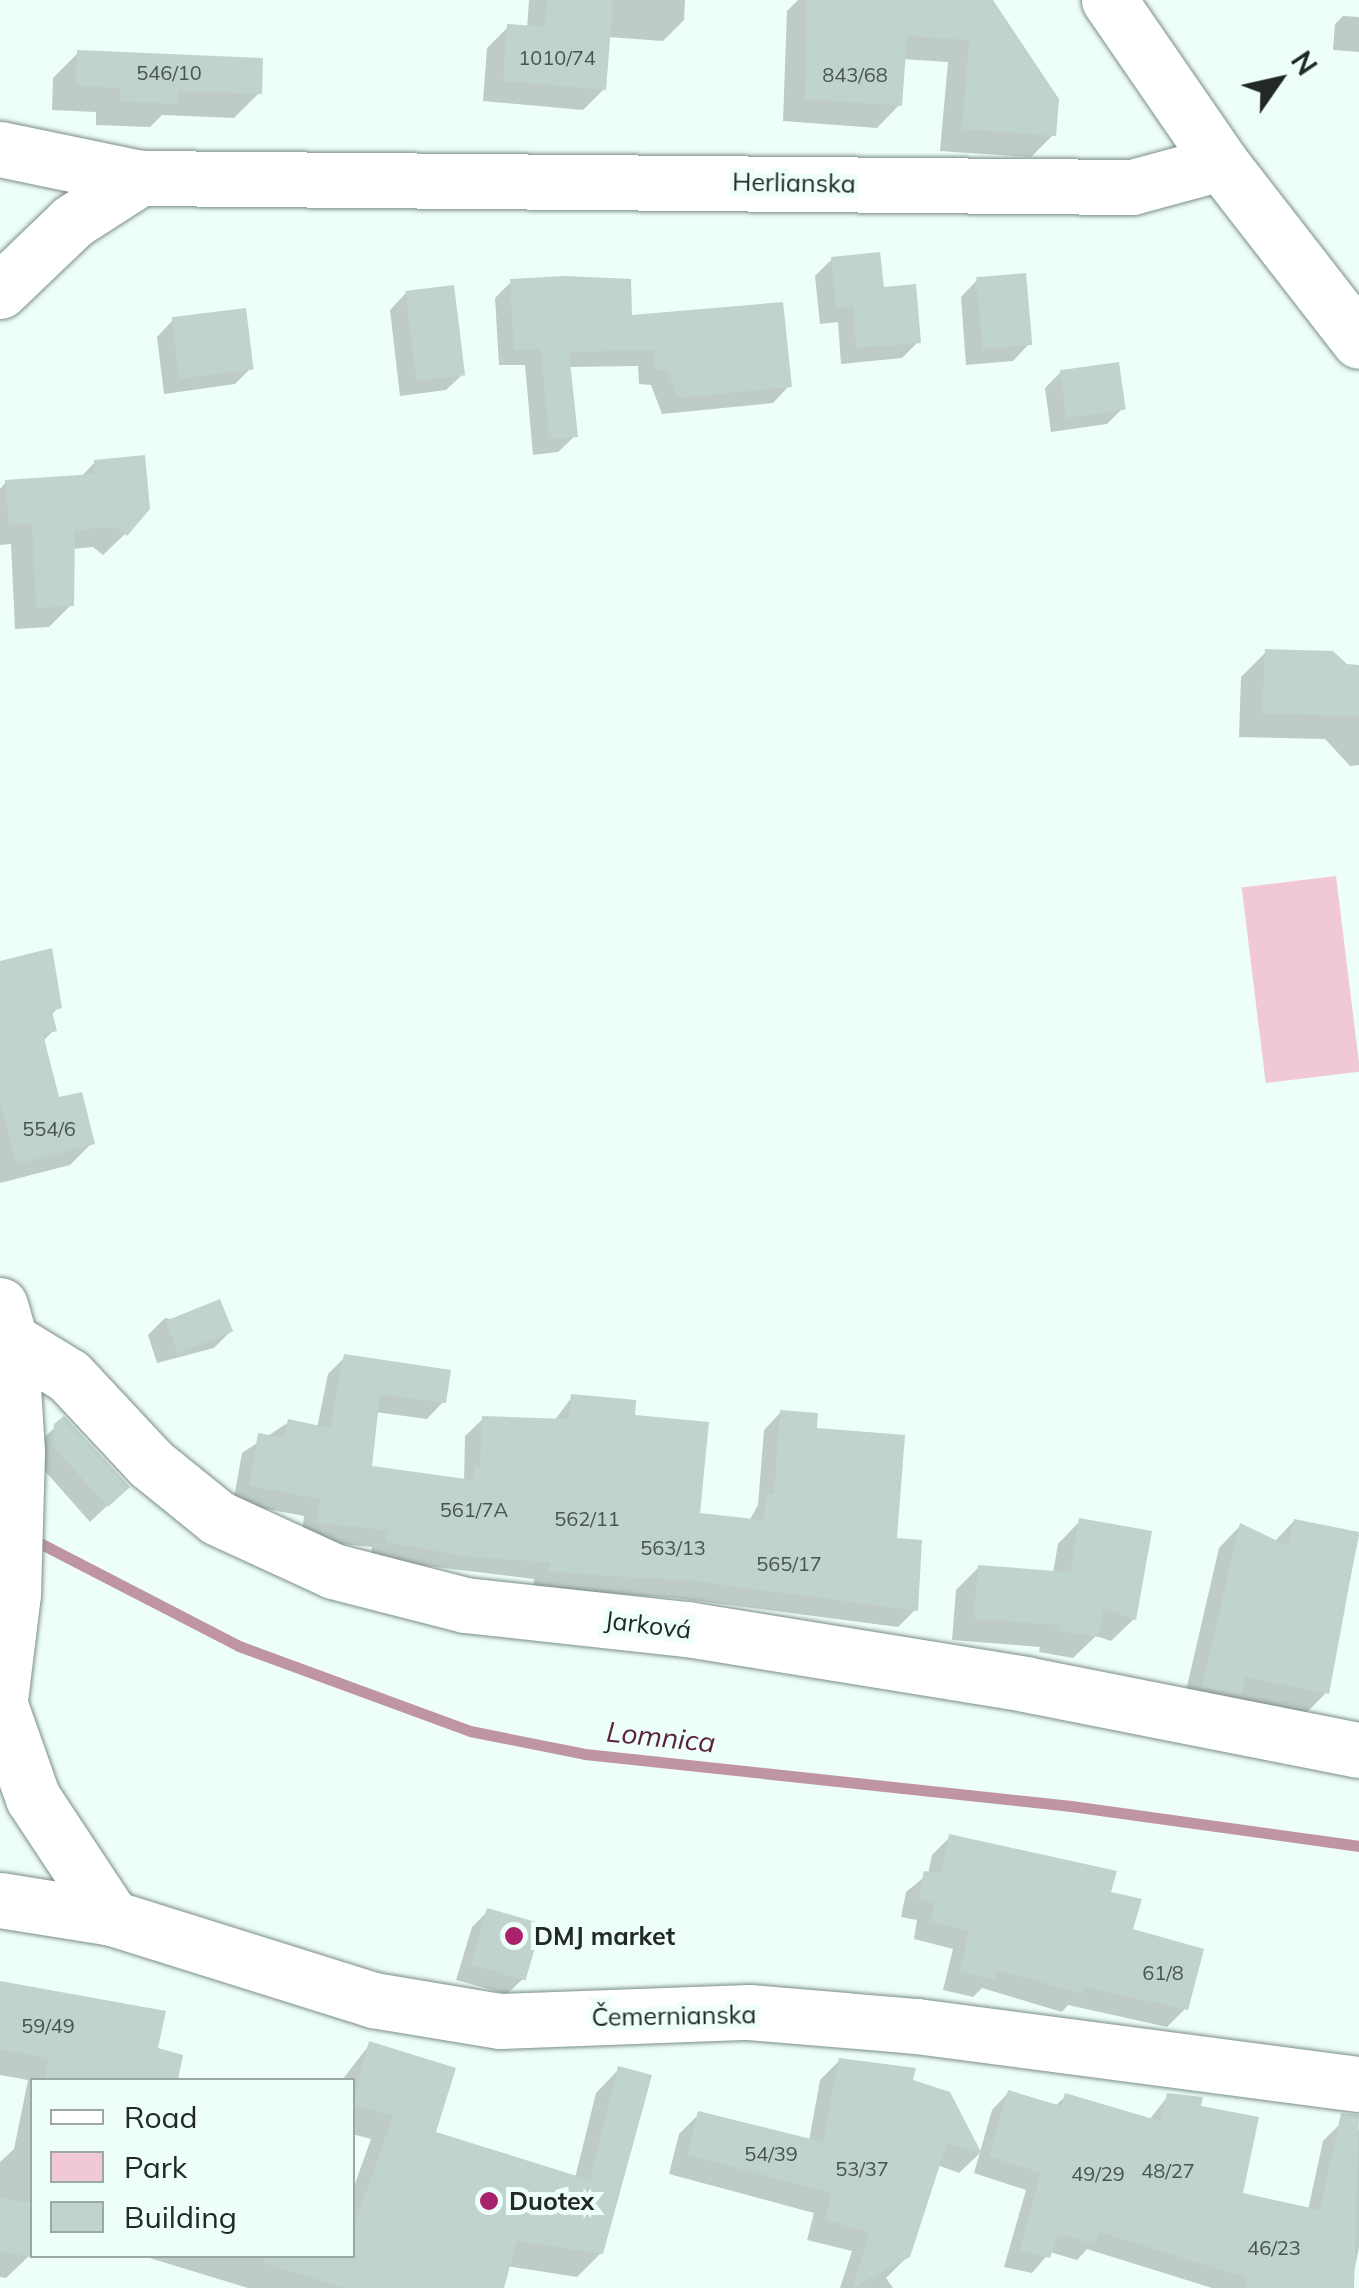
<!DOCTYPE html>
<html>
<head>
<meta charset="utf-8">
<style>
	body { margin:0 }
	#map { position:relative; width:1359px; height:2288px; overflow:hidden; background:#eefef9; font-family:Mulish,sans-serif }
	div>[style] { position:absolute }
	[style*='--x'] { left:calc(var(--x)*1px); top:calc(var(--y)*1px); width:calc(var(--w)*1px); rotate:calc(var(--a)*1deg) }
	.green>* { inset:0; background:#f0c8d8; transform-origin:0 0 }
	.shadow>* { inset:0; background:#0003 }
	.stream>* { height:11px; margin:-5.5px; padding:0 5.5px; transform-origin:5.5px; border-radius:5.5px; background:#bf94a5 }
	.building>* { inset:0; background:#c0d3cd; transform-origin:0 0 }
	.roads { filter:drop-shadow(0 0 2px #7b8d88) drop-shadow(0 0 2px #7b8d88) }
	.minor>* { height:55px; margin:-27.5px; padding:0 27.5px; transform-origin:27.5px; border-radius:27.5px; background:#fff }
	.major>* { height:55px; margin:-27.5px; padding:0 27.5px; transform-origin:27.5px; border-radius:27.5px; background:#fff }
	.dots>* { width:28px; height:28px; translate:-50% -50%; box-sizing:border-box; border:5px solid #eefef9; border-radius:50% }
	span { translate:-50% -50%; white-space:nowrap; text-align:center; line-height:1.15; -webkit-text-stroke:10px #eefef9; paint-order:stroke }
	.number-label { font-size:20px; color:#495350 }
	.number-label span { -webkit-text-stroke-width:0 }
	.street-label { font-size:25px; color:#212826 }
	.poi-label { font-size:25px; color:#212826; font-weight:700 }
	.left { translate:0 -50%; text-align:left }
	.water-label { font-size:28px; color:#59233d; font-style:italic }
	.legend { position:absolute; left:30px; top:2078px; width:325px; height:180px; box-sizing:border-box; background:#eefef9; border:2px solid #9ca8a5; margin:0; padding:12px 18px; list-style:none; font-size:30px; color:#212826 }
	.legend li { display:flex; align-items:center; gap:20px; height:50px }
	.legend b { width:50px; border:2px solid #9ca8a5 }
	.north { position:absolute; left:1229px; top:30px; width:100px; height:100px; -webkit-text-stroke:8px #eefef9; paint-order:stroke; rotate:56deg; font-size:28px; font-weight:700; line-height:40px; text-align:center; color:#212826 }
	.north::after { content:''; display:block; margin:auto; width:35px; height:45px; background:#212826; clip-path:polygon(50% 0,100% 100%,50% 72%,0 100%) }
</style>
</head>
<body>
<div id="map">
	<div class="green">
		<div style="left:1336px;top:876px;width:197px;height:95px;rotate:83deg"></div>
	</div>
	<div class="shadow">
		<div style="clip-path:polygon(529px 0,685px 0,684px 20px,663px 41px,608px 37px,604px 89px,583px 110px,483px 101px,487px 48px,508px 27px,527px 28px)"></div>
		<div style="clip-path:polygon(798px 0,970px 0,1053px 135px,1031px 157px,940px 151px,948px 62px,902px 59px,899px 105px,877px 128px,783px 121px,787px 11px)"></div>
		<div style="clip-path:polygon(1343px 16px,1359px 17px,1359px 52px,1333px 50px,1335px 24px)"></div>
		<div style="clip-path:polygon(78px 53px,259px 93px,234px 118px,162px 115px,150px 127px,96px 125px,96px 112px,52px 110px,53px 78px)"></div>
		<div style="clip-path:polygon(832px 259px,881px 289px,918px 342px,902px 358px,841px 364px,838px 322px,820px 324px,815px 276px)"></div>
		<div style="clip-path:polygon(977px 280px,1029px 344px,1013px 361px,966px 365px,961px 297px)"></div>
		<div style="clip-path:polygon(511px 282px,789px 386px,773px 403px,662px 414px,651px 385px,639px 384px,638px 366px,568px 367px,575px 436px,558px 452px,533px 455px,525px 365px,499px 365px,495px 298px)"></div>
		<div style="clip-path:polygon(406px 293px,463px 374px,446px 390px,400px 396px,390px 310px)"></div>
		<div style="clip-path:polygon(173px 320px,251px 368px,235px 384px,164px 394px,157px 337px)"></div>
		<div style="clip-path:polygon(1061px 372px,1123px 408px,1107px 424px,1051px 432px,1045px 388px)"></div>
		<div style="clip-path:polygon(95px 462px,125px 534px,103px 555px,93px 547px,72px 549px,71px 605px,49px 627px,15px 629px,11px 544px,0 545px,0 489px,6px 482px,80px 478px)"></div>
		<div style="clip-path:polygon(1266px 652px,1359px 667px,1359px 765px,1350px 766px,1325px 739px,1239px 737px,1241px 677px)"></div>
		<div style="clip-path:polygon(0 964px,59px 1007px,50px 1016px,54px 1030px,43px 1041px,58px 1100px,92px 1143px,70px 1165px,0 1183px)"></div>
		<div style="clip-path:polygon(165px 1318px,230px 1332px,214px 1348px,157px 1363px,148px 1335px)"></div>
		<div style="clip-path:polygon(345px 1357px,444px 1401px,427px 1419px,375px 1412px,369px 1468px,464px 1481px,465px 1436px,483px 1419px,554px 1421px,572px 1397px,632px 1417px,697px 1515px,749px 1521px,758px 1505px,764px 1430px,781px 1412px,814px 1430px,894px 1540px,915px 1610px,898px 1627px,675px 1598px,533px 1588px,534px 1579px,370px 1559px,372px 1547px,301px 1540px,304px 1516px,233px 1503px,242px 1453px,289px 1422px,317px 1428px,328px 1374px)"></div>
		<div style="clip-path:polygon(56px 1426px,110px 1503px,90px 1522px,37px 1462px,39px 1443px)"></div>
		<div style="clip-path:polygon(1080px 1521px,1149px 1533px,1134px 1619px,1111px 1641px,1096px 1636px,1073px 1658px,1039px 1652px,1040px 1647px,952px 1640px,956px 1590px,979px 1567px,1053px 1573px,1058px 1544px)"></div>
		<div style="clip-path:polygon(1294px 1521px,1359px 1535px,1327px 1692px,1305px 1714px,1182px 1708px,1219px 1548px,1240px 1526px,1274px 1542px)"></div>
		<div style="clip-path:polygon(950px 1837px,1108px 1894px,1186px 2008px,1167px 2027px,1068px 2005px,1062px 2012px,982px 1988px,973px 1997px,943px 1990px,953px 1949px,914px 1939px,917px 1920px,901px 1917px,906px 1892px,928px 1874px,932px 1855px)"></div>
		<div style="clip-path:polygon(488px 1911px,524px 1978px,507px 1994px,456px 1980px,472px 1927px)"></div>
		<div style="clip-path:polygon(0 1983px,180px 2057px,175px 2080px,32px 2080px,32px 2233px,29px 2256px,6px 2278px,0 2277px,0 2162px,14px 2149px,28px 2080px,0 2075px)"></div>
		<div style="clip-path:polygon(370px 2044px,433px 2133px,575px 2178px,596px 2093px,619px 2069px,601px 2253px,577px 2277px,507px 2266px,501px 2288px,248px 2288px,143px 2256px,352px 2256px,352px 2192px,371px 2139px,352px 2134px,352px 2080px,342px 2080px)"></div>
		<div style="clip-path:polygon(840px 2060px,948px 2094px,979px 2154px,959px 2173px,937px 2165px,908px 2256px,886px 2278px,893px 2288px,840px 2288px,852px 2251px,807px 2240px,814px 2213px,669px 2174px,679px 2134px,699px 2114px,809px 2141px,820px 2080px)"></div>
		<div style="clip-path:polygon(1008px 2093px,1055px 2106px,1066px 2096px,1149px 2120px,1168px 2096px,1198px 2108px,1240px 2195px,1308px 2210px,1323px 2141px,1340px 2124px,1359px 2129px,1359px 2247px,1351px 2288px,1212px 2288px,1087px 2249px,1077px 2260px,1050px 2252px,1032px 2273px,1004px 2267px,1026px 2190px,974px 2173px,992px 2110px)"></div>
	</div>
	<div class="stream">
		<div style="--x:30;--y:1538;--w:235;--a:27.3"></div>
		<div style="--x:239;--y:1646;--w:246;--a:20.2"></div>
		<div style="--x:470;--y:1731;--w:117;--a:11.3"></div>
		<div style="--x:585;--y:1754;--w:489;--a:6.1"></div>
		<div style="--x:1071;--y:1806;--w:291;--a:7.9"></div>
	</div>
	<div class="building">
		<div style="clip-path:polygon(547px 0,613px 0,606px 90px,503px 81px,507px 24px,545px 27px)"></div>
		<div style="clip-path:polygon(807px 0,993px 0,1059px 99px,1056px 136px,962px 129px,969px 40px,907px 36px,902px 106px,805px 99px)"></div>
		<div style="clip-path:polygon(77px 50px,263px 58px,262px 94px,178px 91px,177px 104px,120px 101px,120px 88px,76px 86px)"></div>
		<div style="clip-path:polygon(880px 252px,884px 287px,916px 284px,921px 343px,856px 348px,853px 306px,836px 308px,831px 257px)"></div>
		<div style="left:1026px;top:273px;width:72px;height:50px;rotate:85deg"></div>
		<div style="clip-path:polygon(565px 276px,631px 279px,632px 315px,783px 302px,792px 387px,678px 398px,667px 369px,655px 369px,654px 350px,569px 352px,578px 437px,549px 439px,541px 349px,514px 350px,510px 279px)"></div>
		<div style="left:454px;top:285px;width:91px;height:49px;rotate:83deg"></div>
		<div style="left:246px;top:308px;width:62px;height:75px;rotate:83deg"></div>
		<div style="left:1119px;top:362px;width:48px;height:60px;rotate:82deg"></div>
		<div style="clip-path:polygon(145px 455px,150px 509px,127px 536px,115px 527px,75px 530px,74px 606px,36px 608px,32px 523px,9px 525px,5px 480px,95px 474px,94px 460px)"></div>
		<div style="clip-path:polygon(1265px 649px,1333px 651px,1347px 664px,1359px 665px,1359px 716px,1262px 714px)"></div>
		<div style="clip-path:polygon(52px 948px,62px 1008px,52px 1011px,57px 1031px,43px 1034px,59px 1097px,82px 1092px,95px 1144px,17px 1164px,0 1101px,0 961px)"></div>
		<div style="left:220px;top:1299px;width:35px;height:59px;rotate:68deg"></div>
		<div style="clip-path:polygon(344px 1354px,451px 1370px,446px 1403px,380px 1394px,372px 1466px,473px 1480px,474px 1467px,480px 1468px,482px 1416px,569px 1419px,571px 1394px,636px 1400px,635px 1415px,709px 1422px,700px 1513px,763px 1520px,767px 1493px,774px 1494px,780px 1410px,818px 1413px,817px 1428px,905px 1435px,897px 1538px,922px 1540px,918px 1611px,694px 1581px,549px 1572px,550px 1562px,468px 1557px,386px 1542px,388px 1530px,317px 1523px,320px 1499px,249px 1486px,258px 1433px,284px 1438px,288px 1419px,330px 1428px)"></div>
		<div style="clip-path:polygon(64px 1416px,130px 1487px,108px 1507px,52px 1445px,54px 1424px)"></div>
		<div style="clip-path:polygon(1079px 1518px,1152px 1531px,1136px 1620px,1104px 1608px,1098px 1637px,1060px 1631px,1061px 1625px,974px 1619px,978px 1565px,1070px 1572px)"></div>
		<div style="clip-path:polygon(1294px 1519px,1359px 1532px,1329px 1694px,1245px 1677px,1241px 1695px,1202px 1687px,1240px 1523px,1288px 1546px)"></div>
		<div style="clip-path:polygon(949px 1834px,1117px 1871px,1111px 1892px,1142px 1899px,1133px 1929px,1204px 1949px,1188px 2010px,1085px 1987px,1083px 1994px,997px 1970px,994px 1980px,960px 1972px,969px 1931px,931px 1921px,934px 1903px,918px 1899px,924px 1871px,941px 1873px)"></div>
		<div style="left:487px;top:1908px;width:57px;height:59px;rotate:16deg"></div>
		<div style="clip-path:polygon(0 1981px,166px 2011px,158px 2048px,183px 2055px,178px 2080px,44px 2080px,49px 2058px,0 2049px)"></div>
		<div style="clip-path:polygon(369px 2041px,456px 2068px,436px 2132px,590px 2180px,618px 2066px,652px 2075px,603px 2254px,517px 2241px,504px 2288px,345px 2288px,263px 2263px,264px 2256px,352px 2256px,352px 2232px,393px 2116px,352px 2104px)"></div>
		<div style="clip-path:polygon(839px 2058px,916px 2068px,913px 2080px,950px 2092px,982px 2154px,947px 2143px,910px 2257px,852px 2288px,870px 2232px,825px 2220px,832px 2193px,687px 2155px,698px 2111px,823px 2142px)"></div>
		<div style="clip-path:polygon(1008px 2090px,1061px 2106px,1065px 2093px,1160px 2121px,1167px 2093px,1203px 2097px,1201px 2106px,1259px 2117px,1243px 2193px,1320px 2210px,1341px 2113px,1359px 2115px,1354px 2288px,1245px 2288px,1247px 2278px,1099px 2232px,1095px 2244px,1058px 2234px,1050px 2258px,1019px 2251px,1041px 2173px,989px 2156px)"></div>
		<div style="clip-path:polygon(0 2198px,32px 2203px,32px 2257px,0 2252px)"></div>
	</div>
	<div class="roads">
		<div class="minor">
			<div style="--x:0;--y:149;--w:143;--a:11.7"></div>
			<div style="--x:140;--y:178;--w:992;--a:0.52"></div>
			<div style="--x:1132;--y:187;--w:92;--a:-15.1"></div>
			<div style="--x:0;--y:291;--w:101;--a:-43.8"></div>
			<div style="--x:73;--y:221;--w:80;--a:-32.7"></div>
			<div style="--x:10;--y:1340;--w:69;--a:31.4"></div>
			<div style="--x:69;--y:1376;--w:119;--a:47"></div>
			<div style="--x:150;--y:1463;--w:87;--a:39"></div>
			<div style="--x:218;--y:1518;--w:127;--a:24.7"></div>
			<div style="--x:333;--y:1571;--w:136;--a:14.4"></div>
			<div style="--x:465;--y:1605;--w:223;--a:6.2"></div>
			<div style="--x:687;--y:1629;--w:342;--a:9.2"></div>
			<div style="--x:1025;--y:1684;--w:340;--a:11.2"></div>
		</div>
		<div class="major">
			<div style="--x:1109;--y:0;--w:198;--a:55.5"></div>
			<div style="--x:1221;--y:163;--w:225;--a:52.2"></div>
			<div style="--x:0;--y:1305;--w:36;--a:74"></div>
			<div style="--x:10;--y:1340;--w:112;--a:86.4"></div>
			<div style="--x:17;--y:1452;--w:142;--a:91.6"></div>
			<div style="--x:13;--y:1594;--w:107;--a:97"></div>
			<div style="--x:0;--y:1705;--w:99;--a:70.5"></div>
			<div style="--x:33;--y:1798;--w:144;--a:56.6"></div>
			<div style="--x:0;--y:1900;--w:113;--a:9.1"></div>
			<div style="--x:112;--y:1918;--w:274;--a:17.4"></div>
			<div style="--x:373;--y:2000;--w:129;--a:9.4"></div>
			<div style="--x:500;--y:2021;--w:249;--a:-2.1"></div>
			<div style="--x:749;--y:2012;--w:169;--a:4.8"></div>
			<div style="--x:917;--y:2026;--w:446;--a:7.5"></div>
		</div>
	</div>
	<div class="dots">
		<div style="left:514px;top:1936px;background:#a9236c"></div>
		<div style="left:489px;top:2201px;background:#a9236c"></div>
	</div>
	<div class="number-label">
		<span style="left:557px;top:57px">1010/74</span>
		<span style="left:169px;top:72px">546/10</span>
		<span style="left:855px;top:74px">843/68</span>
		<span style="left:49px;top:1128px">554/6</span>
		<span style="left:474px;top:1509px">561/7A</span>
		<span style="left:587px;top:1518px">562/11</span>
		<span style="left:673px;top:1547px">563/13</span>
		<span style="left:789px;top:1563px">565/17</span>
		<span style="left:1163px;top:1972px">61/8</span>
		<span style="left:48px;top:2025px">59/49</span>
		<span style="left:771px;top:2153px">54/39</span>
		<span style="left:862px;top:2168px">53/37</span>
		<span style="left:1168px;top:2170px">48/27</span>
		<span style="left:1098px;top:2173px">49/29</span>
		<span style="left:1274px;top:2247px">46/23</span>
	</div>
	<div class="street-label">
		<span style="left:794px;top:183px;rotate:1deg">Herlianska</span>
		<span style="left:648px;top:1625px;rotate:7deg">Jarková</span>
		<span style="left:674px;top:2016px;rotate:-1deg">Čemernianska</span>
	</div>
	<div class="poi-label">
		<span class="left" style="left:534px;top:1936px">DMJ market</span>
		<span class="left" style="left:509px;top:2201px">Duotex</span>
	</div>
	<div class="water-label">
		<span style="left:661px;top:1737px;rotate:6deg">Lomnica</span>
	</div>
	<ul class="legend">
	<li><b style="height:12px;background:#fff"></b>Road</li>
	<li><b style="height:28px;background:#f0c8d8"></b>Park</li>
	<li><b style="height:28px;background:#c0d3cd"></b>Building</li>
	</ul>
	<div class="north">N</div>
</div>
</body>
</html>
